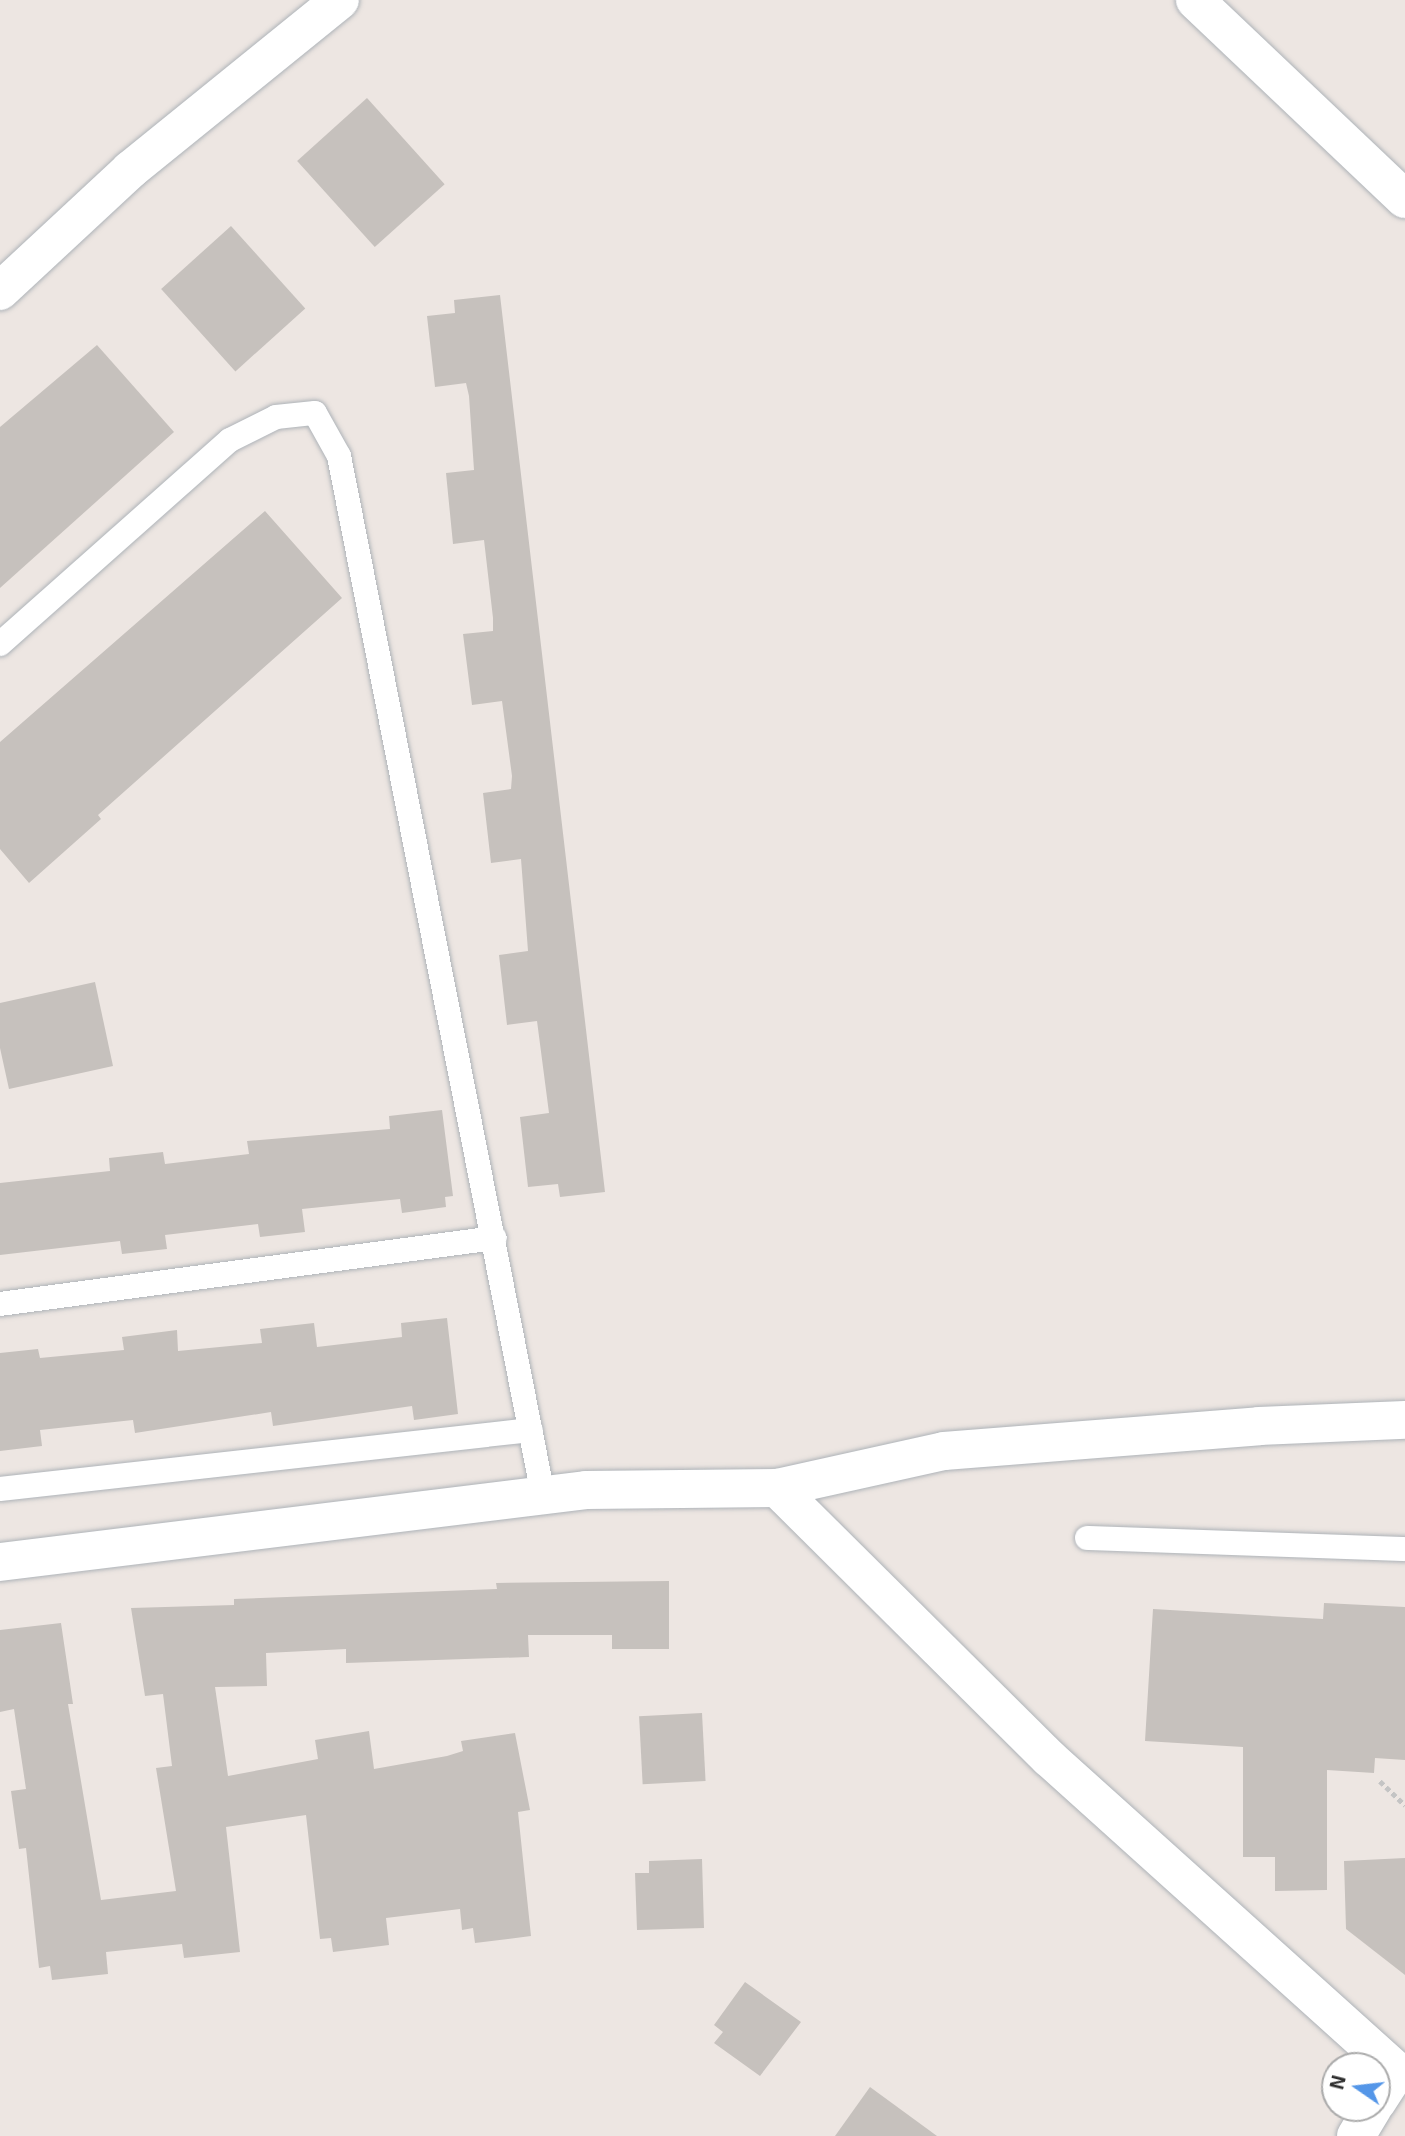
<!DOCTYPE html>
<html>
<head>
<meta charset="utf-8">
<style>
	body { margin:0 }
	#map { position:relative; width:1405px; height:2136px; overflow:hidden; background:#ede6e2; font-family:"Exo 2",sans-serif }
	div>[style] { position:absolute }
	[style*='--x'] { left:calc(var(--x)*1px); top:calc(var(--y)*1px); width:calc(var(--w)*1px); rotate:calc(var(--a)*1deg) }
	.building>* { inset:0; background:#c6c1bd; transform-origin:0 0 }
	.path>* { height:4.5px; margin-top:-2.25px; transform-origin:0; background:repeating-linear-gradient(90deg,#c4c4c4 0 5px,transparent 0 8.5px) }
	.roads { filter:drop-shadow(0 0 2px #aeb3b8) drop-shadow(0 0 2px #aeb3b8) }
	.lane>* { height:24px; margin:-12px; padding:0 12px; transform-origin:12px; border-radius:12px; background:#fff }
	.street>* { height:38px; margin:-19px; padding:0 19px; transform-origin:19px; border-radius:19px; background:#fff }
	span { translate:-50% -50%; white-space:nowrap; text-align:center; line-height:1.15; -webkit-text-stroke:5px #fff; paint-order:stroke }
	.north { position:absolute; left:1321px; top:2052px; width:70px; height:70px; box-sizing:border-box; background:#fff; border:2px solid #ababab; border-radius:50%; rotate:284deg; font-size:19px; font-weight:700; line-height:28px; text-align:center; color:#2e2e2e }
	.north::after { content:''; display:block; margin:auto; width:24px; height:32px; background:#5496e8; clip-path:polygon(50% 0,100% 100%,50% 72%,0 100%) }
</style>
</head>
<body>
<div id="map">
	<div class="building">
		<div style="left:367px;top:98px;width:116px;height:94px;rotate:48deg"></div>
		<div style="left:231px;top:226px;width:111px;height:94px;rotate:48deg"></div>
		<div style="clip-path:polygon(500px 295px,605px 1192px,560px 1197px,558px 1184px,528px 1187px,520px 1117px,549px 1113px,537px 1021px,507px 1025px,499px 955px,528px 951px,521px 859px,491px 863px,483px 793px,511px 789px,512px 776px,502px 701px,472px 705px,463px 634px,493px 631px,493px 618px,484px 540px,453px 544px,446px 473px,474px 470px,469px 396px,466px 383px,435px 387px,427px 316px,455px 313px,454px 300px)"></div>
		<div style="clip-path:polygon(97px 345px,174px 432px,0 588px,0 427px)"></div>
		<div style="clip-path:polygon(265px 511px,342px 598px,98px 815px,101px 819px,29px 883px,0 849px,0 742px)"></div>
		<div style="clip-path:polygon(95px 982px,113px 1066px,9px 1089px,0 1048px,0 1003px)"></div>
		<div style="clip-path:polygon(442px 1110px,453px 1196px,445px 1197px,446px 1207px,402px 1213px,400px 1199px,302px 1209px,305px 1232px,260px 1237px,258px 1224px,165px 1235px,167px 1249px,122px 1254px,120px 1241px,0 1255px,0 1183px,110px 1171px,109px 1158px,163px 1152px,165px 1164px,249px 1154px,247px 1141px,390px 1129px,389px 1116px)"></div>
		<div style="clip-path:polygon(447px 1318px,458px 1414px,414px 1420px,412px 1406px,273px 1426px,271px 1412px,135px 1433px,133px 1420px,40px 1430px,42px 1446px,0 1451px,0 1353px,38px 1349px,40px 1358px,124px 1350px,122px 1337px,177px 1330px,178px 1351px,262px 1343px,260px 1329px,314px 1323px,317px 1347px,402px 1337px,401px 1323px)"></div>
		<div style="clip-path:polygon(669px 1581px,669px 1649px,612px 1649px,612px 1635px,528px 1635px,529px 1657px,346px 1663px,346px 1649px,266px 1653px,267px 1686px,215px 1687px,228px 1776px,318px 1759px,315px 1740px,369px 1731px,374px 1769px,447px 1756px,463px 1751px,461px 1741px,515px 1733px,530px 1810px,518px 1812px,531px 1936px,475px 1943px,473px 1928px,462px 1930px,460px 1909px,386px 1918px,389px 1945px,333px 1952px,331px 1938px,320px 1939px,306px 1815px,226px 1827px,240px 1952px,184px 1958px,182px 1944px,106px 1952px,108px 1974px,52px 1980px,50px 1966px,39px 1968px,26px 1848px,19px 1849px,11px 1791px,26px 1789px,14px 1709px,0 1712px,0 1630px,61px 1623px,73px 1704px,68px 1704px,101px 1900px,176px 1891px,156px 1768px,172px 1766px,163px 1694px,145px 1696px,131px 1608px,234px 1605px,234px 1599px,497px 1589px,496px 1583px)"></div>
		<div style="clip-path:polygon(1324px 1603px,1405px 1607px,1405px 1760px,1375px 1758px,1374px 1773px,1327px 1770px,1327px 1890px,1275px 1891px,1275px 1857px,1243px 1857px,1243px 1747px,1145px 1741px,1153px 1609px,1323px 1619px)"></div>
		<div style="left:702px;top:1713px;width:68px;height:63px;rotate:87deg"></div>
		<div style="clip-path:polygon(1405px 1858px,1405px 1975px,1346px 1929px,1344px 1861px)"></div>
		<div style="clip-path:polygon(702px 1859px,704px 1928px,637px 1930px,635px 1873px,649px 1873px,649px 1861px)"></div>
		<div style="clip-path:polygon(745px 1982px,801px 2022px,760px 2076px,714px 2043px,723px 2032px,714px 2025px)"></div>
		<div style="clip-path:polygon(870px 2087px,937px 2136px,835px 2136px)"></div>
	</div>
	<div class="path">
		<div style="--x:1380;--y:1781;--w:35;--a:44"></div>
	</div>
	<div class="roads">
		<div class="lane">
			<div style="--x:0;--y:644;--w:307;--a:-41.6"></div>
			<div style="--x:230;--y:440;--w:51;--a:-26.6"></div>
			<div style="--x:276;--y:417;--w:39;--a:-6"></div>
			<div style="--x:315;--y:413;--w:49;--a:60.8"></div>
			<div style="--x:339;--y:456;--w:1059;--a:78.89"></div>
			<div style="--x:0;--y:1304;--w:499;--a:-7.6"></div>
			<div style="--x:0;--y:1489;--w:534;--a:-6.34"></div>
			<div style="--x:1087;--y:1538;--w:318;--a:2"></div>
		</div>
		<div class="street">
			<div style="--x:1195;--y:0;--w:289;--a:43.5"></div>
			<div style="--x:0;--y:291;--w:178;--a:-42.9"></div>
			<div style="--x:130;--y:170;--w:270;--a:-39"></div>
			<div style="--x:777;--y:1488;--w:171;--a:-12.5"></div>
			<div style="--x:944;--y:1451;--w:316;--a:-4.5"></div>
			<div style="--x:1259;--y:1426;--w:146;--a:-2.4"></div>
			<div style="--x:0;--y:1562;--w:590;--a:-7"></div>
			<div style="--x:586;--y:1490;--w:191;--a:-0.6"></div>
			<div style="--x:777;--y:1488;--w:383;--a:44.8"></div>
			<div style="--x:1049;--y:1758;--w:468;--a:42"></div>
			<div style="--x:1397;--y:2071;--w:37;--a:123"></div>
			<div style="--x:1356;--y:2136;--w:33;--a:-59"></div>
		</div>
	</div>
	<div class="north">N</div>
</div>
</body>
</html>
